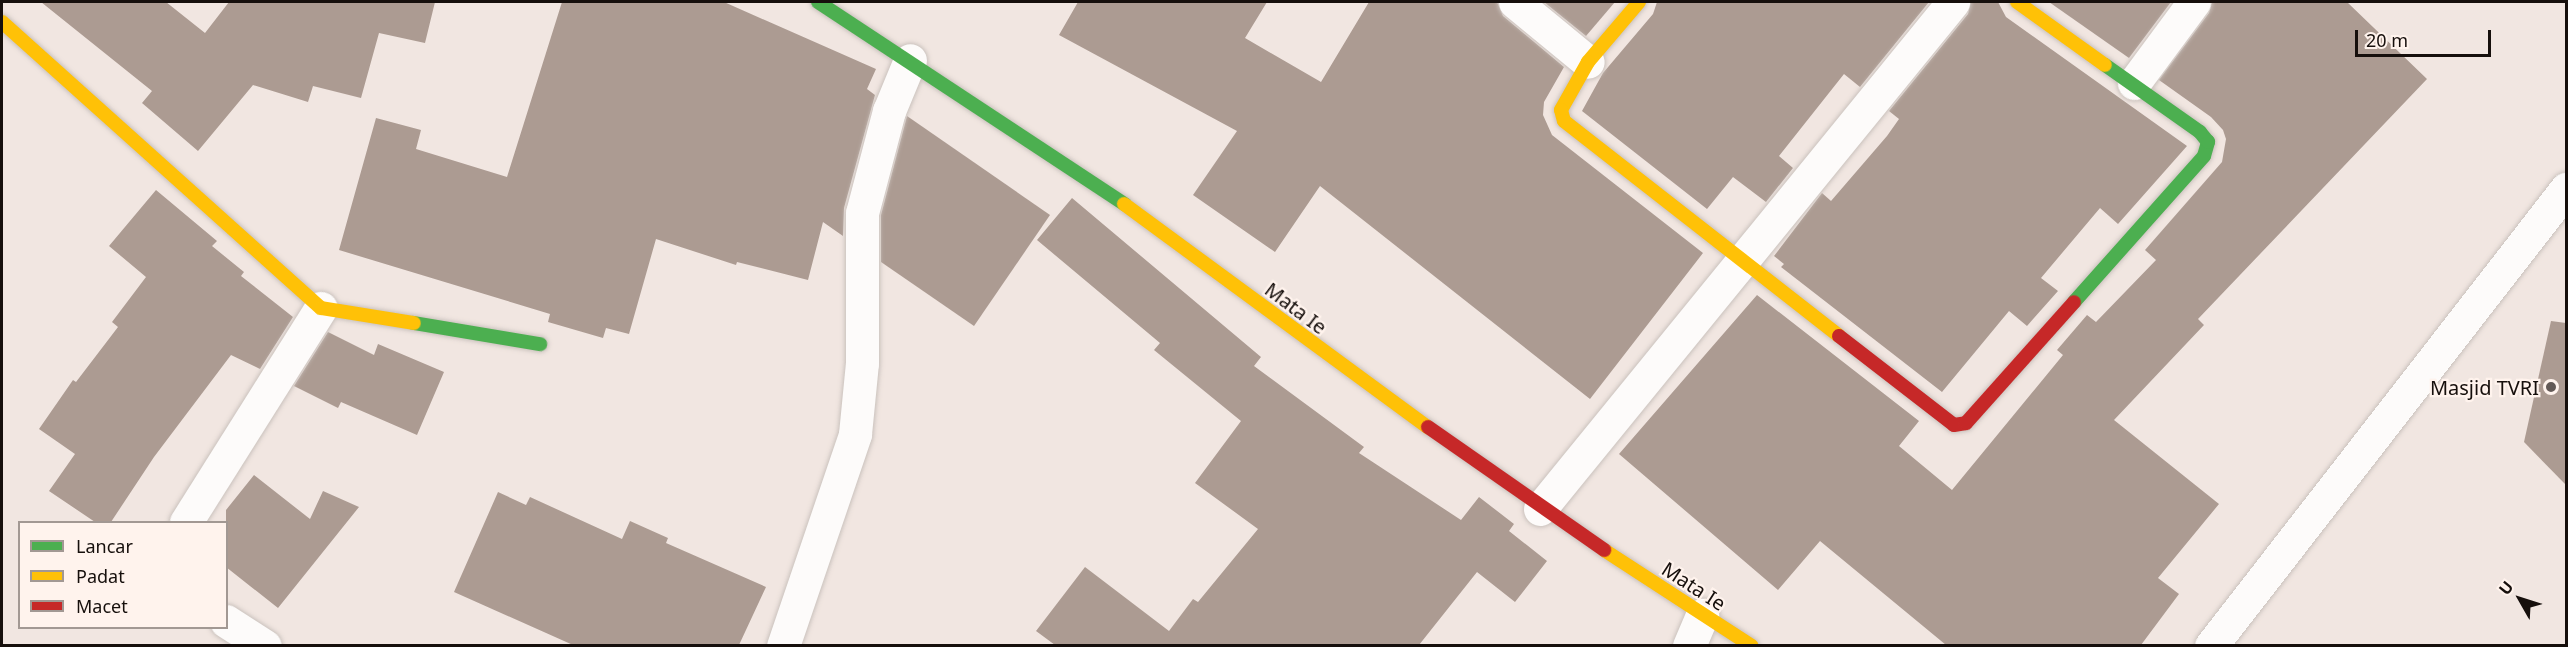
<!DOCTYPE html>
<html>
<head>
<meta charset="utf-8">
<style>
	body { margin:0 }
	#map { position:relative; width:2568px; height:647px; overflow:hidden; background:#f1e6e1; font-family:"Noto Sans",sans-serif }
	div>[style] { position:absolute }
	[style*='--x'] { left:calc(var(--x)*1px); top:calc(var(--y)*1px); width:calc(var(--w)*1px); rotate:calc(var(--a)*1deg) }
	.building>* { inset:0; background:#ac9b92 }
	.roads { filter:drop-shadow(0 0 2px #cac2bd) drop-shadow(0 0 2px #cac2bd) }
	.street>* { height:33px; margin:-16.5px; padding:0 16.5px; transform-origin:16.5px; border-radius:16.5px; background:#fdfbfa }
	.fast>* { height:14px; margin:-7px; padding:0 7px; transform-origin:7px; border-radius:7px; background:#4caf50 }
	.slow>* { height:14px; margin:-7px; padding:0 7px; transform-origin:7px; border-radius:7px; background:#ffc107 }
	.jam>* { height:14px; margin:-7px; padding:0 7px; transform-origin:7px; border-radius:7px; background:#c62828 }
	.dots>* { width:16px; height:16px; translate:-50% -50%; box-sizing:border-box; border:3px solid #fff3ed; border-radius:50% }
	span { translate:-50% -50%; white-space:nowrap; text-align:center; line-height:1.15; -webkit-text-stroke:4.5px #fff3ed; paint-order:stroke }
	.street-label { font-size:20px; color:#160f0c }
	.poi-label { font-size:20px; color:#160f0c }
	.right { translate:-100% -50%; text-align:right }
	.frame { position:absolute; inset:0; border:3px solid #160f0c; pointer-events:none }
	.legend { position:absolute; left:18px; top:521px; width:210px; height:108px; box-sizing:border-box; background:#fff3ed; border:2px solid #a29893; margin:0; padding:8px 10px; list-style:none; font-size:18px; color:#160f0c }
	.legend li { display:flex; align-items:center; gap:12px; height:30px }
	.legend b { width:30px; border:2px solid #a29893 }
	.north { position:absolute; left:2490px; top:569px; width:60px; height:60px; -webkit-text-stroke:4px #fff3ed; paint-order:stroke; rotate:309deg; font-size:16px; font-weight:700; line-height:24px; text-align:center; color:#160f0c }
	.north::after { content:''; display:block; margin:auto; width:21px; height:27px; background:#160f0c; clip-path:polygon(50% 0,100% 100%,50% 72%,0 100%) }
	.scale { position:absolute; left:2355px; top:30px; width:136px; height:27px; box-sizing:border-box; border:3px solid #160f0c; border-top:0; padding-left:8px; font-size:18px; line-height:21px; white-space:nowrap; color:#160f0c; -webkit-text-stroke:4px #fff3ed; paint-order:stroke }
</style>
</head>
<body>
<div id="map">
	<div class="building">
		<div style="clip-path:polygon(41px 2px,166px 2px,205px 33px,229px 2px,435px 2px,425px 43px,379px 33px,361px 98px,313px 86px,308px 102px,253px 85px,198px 151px,142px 103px,152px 91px)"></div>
		<div style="clip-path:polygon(562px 2px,724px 2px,876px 69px,867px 89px,875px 95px,844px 208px,843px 236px,823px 222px,808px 280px,737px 262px,736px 265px,656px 239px,629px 334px,606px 328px,603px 338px,548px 322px,550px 314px,339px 250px,376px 118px,421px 130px,416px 149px,507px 177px)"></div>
		<div style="clip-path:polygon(1078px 2px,1267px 2px,1245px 38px,1321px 82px,1369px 2px,1497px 2px,1503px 16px,1564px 67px,1544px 102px,1543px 115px,1552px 135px,1703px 253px,1590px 399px,1320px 186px,1275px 252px,1193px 195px,1237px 131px,1059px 35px)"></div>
		<div style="clip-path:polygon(1544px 2px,1615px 2px,1586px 36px)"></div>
		<div style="clip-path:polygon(1657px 2px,1929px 2px,1860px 87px,1844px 74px,1779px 156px,1793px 168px,1766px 202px,1733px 177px,1707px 209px,1582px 111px,1603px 73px,1653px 14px)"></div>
		<div style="clip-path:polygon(1971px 2px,1998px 2px,2006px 17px,2187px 146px,2118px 224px,2100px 208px,2041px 278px,2058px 291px,2027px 326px,2009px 311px,1942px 392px,1781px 267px,1784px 264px,1774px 256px,1822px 193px,1831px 201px,1887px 136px,1899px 119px,1889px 111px,1968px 14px)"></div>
		<div style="clip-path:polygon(2049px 2px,2171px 2px,2129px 58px)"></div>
		<div style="clip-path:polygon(2212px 2px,2347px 2px,2427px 79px,2198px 319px,2204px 325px,2114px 420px,2219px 504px,2158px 578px,2179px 594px,2141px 645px,1946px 645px,1820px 541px,1778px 590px,1619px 454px,1757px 295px,1919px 421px,1899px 446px,1952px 490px,2063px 355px,2057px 350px,2087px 315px,2096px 322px,2156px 260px,2145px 250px,2222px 162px,2226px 139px,2223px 130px,2211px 117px,2159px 80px,2209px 13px)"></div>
		<div style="clip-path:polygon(907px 116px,1050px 215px,974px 326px,881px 262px,881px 215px)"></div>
		<div style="clip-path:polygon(156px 190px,217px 241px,212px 246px,244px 272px,241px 276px,293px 317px,260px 369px,231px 355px,154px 457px,111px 522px,95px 522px,49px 491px,75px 454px,39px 429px,73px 380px,76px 382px,118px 327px,112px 322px,146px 277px,109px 246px)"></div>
		<div style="clip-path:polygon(1072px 198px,1261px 357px,1254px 366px,1364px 447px,1359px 453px,1461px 520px,1479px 497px,1514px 524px,1509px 531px,1547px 561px,1515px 602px,1477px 572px,1419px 645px,1055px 645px,1036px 631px,1085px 567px,1169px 631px,1193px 599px,1198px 602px,1258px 529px,1195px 483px,1241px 421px,1154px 350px,1160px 343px,1037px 240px)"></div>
		<div style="clip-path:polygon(2551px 321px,2566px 323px,2566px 485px,2524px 442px)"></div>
		<div style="clip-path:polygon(328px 332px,374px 355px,378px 344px,444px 372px,417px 435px,341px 402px,338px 408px,294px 386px)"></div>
		<div style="clip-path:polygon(254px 475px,310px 519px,323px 491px,359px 507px,278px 608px,226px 567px,226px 510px)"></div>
		<div style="clip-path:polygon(498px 492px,526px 505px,530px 497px,622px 539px,630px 521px,668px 538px,666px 543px,766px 587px,739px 645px,573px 645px,454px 592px)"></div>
	</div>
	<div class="roads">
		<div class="street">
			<div style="--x:1515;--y:2;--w:94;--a:39.4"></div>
			<div style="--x:2134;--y:83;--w:101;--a:-53.5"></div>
			<div style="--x:1540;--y:509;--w:654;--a:-50.83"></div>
			<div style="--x:186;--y:522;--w:253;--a:-57.8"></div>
			<div style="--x:226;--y:621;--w:46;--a:32.7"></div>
			<div style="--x:783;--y:646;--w:224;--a:-71.2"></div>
			<div style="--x:855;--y:434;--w:71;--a:-84.4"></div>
			<div style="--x:862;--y:363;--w:150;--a:-90"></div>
			<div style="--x:862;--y:213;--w:106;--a:-75.2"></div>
			<div style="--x:889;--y:111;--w:55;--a:-67.6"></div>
			<div style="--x:1689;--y:646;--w:34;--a:-67"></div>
			<div style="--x:2211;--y:646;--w:579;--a:-52.16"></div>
		</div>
		<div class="fast">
			<div style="--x:818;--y:2;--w:367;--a:33.4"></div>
			<div style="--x:2074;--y:302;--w:195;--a:-48.3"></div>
			<div style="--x:2204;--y:156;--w:15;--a:-74"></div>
			<div style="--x:2208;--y:142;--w:13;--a:-129"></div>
			<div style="--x:2200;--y:132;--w:116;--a:-144.8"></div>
			<div style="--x:414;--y:323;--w:128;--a:9.5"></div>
		</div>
		<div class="slow">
			<div style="--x:1639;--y:2;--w:79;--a:130.4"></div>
			<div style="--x:1588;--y:62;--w:55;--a:119.4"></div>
			<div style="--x:1561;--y:110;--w:11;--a:75"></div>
			<div style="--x:1564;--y:121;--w:349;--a:38"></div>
			<div style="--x:2017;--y:2;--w:108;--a:35.6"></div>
			<div style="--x:2;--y:22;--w:428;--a:41.9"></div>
			<div style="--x:321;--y:308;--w:94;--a:9.2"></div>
			<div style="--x:1124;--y:204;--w:377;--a:36.3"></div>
			<div style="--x:1604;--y:550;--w:176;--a:33"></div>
		</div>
		<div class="jam">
			<div style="--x:1839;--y:336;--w:145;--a:37.7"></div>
			<div style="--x:1954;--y:425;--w:12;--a:-9"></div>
			<div style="--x:1966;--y:423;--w:162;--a:-48.2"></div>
			<div style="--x:1428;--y:427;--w:215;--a:34.9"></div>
		</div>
	</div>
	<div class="dots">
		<div style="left:2551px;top:387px;background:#635a57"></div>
	</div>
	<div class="street-label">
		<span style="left:1296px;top:308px;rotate:37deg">Mata Ie</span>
		<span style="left:1694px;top:586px;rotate:33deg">Mata Ie</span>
	</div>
	<div class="poi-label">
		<span class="right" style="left:2539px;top:387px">Masjid TVRI</span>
	</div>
	<div class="frame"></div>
	<ul class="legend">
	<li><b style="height:8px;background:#4caf50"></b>Lancar</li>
	<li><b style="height:8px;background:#ffc107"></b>Padat</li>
	<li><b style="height:8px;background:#c62828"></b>Macet</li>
	</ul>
	<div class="north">U</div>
	<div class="scale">20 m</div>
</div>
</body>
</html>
